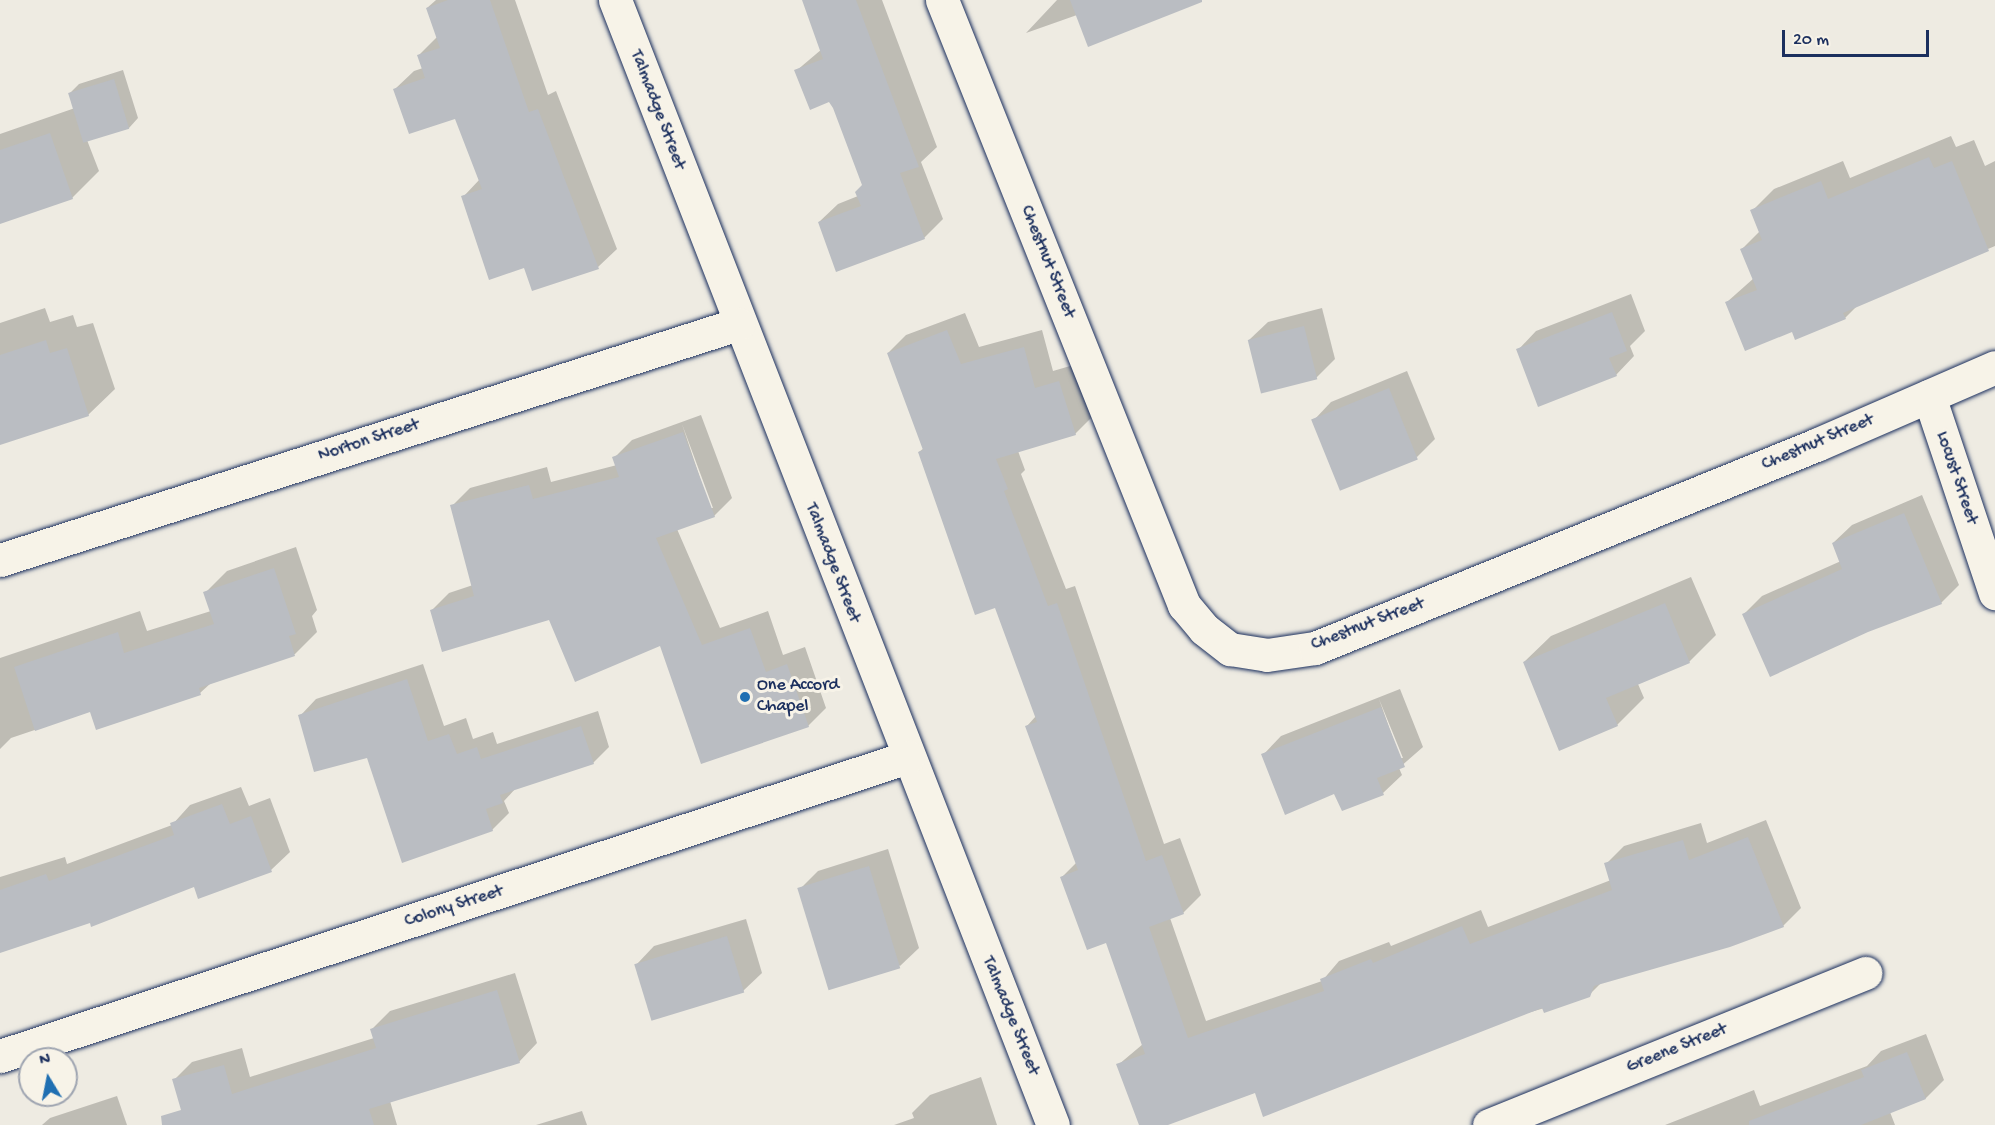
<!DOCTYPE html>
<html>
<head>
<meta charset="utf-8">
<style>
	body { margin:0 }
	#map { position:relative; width:1995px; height:1125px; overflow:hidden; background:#eeebe2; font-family:"Gochi Hand",sans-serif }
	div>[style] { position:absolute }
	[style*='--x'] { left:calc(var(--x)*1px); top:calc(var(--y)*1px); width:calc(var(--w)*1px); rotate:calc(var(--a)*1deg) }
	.shadow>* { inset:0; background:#0003 }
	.building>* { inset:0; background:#babdc2; transform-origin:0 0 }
	.roads { filter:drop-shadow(0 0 2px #1b2f5e) drop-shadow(0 0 2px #1b2f5e) }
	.minor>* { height:33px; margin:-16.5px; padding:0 16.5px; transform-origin:16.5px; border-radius:16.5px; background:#f7f3e8 }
	.dots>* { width:16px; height:16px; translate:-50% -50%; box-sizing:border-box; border:3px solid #f7f3e8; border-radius:50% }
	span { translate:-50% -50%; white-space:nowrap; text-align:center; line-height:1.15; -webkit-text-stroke:6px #f7f3e8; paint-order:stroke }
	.street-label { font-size:18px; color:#1b2f5e }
	.poi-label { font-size:18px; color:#1b2f5e }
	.left { translate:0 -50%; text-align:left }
	.north { position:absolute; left:18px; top:1047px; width:60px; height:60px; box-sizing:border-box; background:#f7f3e8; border:2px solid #9fa5b1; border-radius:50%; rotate:350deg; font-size:16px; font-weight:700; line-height:24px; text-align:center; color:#1b2f5e }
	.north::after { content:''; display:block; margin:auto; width:21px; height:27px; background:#1f6fb2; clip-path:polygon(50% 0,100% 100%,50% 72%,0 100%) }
	.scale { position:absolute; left:1782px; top:30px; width:147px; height:27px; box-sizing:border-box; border:3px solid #1b2f5e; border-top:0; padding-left:8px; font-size:18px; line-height:21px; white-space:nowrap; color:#1b2f5e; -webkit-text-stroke:4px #f7f3e8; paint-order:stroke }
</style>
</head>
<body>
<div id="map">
	<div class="shadow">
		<div style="clip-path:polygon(436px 0,515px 0,548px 95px,556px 91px,617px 249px,598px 267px,525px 266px,463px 197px,480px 179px,455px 117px,395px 89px,414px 71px,423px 68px,419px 55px,437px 37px,427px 8px)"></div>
		<div style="clip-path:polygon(804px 0,882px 0,937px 147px,921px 162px,943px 219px,924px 238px,819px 222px,838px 204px,858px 196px,864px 185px,835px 107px,796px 71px,822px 49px)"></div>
		<div style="clip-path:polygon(1057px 0,1177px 0,1077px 15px,1026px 33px)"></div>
		<div style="clip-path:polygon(123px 70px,138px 118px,129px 128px,87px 140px,99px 171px,72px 198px,0 223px,0 134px,75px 108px,70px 93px,79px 84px)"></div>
		<div style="clip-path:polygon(1951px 136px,1956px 147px,1974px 140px,1985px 166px,1995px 161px,1995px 246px,1859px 304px,1845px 318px,1793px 330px,1727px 302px,1754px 278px,1742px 249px,1760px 231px,1752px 211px,1774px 189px,1843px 161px,1850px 178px)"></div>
		<div style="clip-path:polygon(1631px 294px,1645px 331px,1630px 346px,1634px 356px,1616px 375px,1518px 350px,1536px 331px)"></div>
		<div style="clip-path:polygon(45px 308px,50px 322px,73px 315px,77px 327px,93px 323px,115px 389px,88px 415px,0 443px,0 323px)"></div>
		<div style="clip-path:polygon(1322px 308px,1335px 359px,1317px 377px,1263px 392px,1249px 340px,1268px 322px)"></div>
		<div style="clip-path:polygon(965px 313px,979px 347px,1042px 330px,1053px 371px,1077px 364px,1093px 416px,1075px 434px,1018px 451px,1025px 470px,1021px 474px,1066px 589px,1075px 586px,1164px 844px,1180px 838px,1201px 895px,1183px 913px,1170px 918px,1206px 1021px,1322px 981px,1339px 961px,1389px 942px,1391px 946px,1481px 910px,1488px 927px,1611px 880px,1606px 864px,1624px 846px,1701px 823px,1707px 843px,1766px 820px,1801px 908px,1783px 926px,1602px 982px,1589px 995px,1256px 1092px,1164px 1125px,1141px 1125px,1118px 1065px,1143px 1044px,1107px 941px,1062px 877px,1077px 862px,1027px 726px,1036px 716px,996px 606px,919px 452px,924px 448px,888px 353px,906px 335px)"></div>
		<div style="clip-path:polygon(1407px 371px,1435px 439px,1417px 457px,1313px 421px,1331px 402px)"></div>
		<div style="clip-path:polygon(evenodd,701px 415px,732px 498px,714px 516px,677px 529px,720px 628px,768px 611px,783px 655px,805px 647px,826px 708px,808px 726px,661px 644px,550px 618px,431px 611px,449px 593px,473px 585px,452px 506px,470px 488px,547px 467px,551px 482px,617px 465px,614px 458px,632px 440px,701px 415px,682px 424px,713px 508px,710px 508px,682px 424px)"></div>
		<div style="clip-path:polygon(1922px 495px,1959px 585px,1941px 603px,1744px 614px,1762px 596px,1841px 561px,1833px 543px,1852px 525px)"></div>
		<div style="clip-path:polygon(296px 547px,317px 610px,312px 616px,317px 632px,295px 654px,211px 683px,200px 693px,91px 711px,11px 738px,0 749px,0 658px,140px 611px,147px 631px,211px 611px,205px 593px,227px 571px)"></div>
		<div style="clip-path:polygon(1691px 577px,1716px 635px,1689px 662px,1638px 684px,1644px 698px,1617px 725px,1524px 662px,1551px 636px)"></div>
		<div style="clip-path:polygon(423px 664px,444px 726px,466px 718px,473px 739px,493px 732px,497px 744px,598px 711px,609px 747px,593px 763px,516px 788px,504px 801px,509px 813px,492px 830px,300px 716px,316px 699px)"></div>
		<div style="clip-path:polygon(evenodd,1400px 689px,1423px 747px,1399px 768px,1402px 775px,1383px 793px,1335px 792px,1263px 755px,1281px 736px,1400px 689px,1379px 699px,1403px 758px,1400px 758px,1379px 699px)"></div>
		<div style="clip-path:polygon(241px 787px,249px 806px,270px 798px,290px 852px,271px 870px,195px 886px,0 952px,0 877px,65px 857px,67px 864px,172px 825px,190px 805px)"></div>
		<div style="clip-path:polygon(888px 849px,919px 948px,900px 966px,800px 889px,818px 871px)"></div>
		<div style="clip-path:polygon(746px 919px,762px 973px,743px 991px,636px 965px,654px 946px)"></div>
		<div style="clip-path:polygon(515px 973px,537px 1043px,519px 1062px,390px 1101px,397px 1125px,186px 1125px,174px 1080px,192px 1062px,242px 1048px,250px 1077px,374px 1038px,372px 1029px,390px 1011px)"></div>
		<div style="clip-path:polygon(1926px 1034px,1944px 1080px,1926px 1098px,1890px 1112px,1895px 1125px,1665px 1125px,1754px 1090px,1760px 1106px,1867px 1066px,1881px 1051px)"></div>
		<div style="clip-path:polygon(981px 1077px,997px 1125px,894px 1125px,914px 1118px,912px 1113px,930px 1095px)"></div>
		<div style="clip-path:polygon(117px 1096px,127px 1125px,42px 1125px,50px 1118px)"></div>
		<div style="clip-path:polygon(582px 1111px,587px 1125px,536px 1125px)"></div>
	</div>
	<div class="building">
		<div style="clip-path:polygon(448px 0,490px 0,529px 112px,538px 109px,599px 269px,532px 291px,524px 268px,489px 280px,461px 196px,482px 189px,455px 119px,409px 134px,393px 89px,425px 78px,417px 55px,440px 48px,426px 8px)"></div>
		<div style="clip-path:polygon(802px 0,856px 0,919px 167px,900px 173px,925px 239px,836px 272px,818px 222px,861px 206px,855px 192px,862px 185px,833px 108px,829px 102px,810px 110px,794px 70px,823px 59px)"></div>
		<div style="clip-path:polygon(1070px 0,1202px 0,1202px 2px,1088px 47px)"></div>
		<div style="left:114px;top:79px;width:52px;height:48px;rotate:73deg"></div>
		<div style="clip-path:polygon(50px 133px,73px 199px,0 224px,0 150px)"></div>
		<div style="clip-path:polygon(1929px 157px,1934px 168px,1952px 161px,1989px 251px,1843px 313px,1846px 319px,1795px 340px,1792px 332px,1745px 351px,1725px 302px,1757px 290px,1740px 249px,1762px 240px,1750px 210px,1821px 181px,1828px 199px)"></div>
		<div style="clip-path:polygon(1612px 312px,1627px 351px,1609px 358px,1617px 376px,1538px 407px,1516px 349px)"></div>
		<div style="left:1304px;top:326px;width:55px;height:58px;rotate:76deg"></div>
		<div style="clip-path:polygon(947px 330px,961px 364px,1024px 347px,1035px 388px,1059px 381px,1076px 435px,996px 459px,1008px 489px,1004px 491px,1048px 606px,1057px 603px,1146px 861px,1162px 855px,1184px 914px,1149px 927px,1188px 1038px,1324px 991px,1320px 979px,1371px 959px,1373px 963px,1462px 926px,1470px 944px,1612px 890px,1604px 863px,1683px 840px,1689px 860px,1748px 837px,1784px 927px,1730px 947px,1594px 986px,1590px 997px,1544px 1013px,1542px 1008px,1263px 1117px,1255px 1093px,1168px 1125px,1139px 1125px,1116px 1064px,1145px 1054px,1106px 943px,1087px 950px,1060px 877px,1078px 870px,1025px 726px,1037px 722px,995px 608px,975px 615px,918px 452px,923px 450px,887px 353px)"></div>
		<div style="clip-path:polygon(46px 340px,50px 353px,67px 348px,89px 416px,0 445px,0 355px)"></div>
		<div style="left:1389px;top:388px;width:77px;height:84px;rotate:68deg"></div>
		<div style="clip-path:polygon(683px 432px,715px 517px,656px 538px,702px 645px,750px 628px,766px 672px,787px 664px,809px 727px,701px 764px,660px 646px,575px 682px,549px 620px,442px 652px,430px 610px,474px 596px,450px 505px,529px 485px,533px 499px,619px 477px,612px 457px)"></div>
		<div style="clip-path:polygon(1904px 513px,1942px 604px,1868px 632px,1770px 677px,1742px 614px,1842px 569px,1832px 543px)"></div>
		<div style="clip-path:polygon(274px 568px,296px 634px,289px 636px,295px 656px,199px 688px,201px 695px,96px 730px,90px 712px,35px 731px,14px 667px,118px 632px,124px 653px,214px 624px,203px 592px)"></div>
		<div style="clip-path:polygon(1665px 603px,1690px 663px,1606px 698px,1618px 726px,1559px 751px,1523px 662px)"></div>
		<div style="clip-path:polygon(407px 679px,428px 741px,449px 734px,457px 754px,477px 747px,481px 759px,581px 726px,594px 764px,500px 795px,503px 803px,486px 809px,493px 831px,402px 863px,367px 758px,314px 772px,298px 715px)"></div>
		<div style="clip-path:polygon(1381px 707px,1405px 767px,1377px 778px,1384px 795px,1342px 811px,1334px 794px,1285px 815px,1261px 754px)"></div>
		<div style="clip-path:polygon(222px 804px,230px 824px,251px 816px,272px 872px,198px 899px,194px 887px,91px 927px,90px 923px,0 953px,0 890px,46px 874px,49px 881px,174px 835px,170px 823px)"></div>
		<div style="left:869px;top:866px;width:107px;height:75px;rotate:73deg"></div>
		<div style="left:727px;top:936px;width:59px;height:97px;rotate:73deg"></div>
		<div style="clip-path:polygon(497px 990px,520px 1063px,369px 1109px,374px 1125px,162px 1125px,161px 1116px,181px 1110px,172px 1079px,224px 1065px,232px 1094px,376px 1048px,370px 1029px)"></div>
		<div style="clip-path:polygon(1907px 1052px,1926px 1099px,1861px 1125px,1749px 1125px,1749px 1121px,1864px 1077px,1861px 1070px)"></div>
	</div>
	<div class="roads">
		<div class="minor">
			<div style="--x:615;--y:0;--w:1207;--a:68.73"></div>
			<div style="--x:942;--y:0;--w:652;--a:68.2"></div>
			<div style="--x:1184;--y:605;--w:31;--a:50"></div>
			<div style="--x:1204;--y:629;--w:33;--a:38"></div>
			<div style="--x:1230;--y:649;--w:37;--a:9"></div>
			<div style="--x:1267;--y:655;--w:49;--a:-8.3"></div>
			<div style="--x:1315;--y:648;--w:541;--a:-22.06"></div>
			<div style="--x:1816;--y:445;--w:195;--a:-23.5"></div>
			<div style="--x:1929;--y:396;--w:208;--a:71.5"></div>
			<div style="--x:0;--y:560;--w:775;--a:-17.73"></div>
			<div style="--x:0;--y:1056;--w:956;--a:-18.23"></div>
			<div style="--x:1489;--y:1125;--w:406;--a:-22"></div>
		</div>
	</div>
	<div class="dots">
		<div style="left:745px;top:697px;background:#1f6fb2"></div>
	</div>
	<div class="street-label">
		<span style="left:657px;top:110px;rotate:69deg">Talmadge Street</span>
		<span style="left:1047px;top:262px;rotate:68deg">Chestnut Street</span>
		<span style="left:369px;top:441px;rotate:-18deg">Norton Street</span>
		<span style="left:1818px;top:443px;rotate:-23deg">Chestnut Street</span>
		<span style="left:1956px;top:478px;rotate:71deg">Locust Street</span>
		<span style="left:832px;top:563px;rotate:69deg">Talmadge Street</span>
		<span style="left:1368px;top:625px;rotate:-21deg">Chestnut Street</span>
		<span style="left:454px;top:907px;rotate:-18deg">Colony Street</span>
		<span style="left:1010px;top:1016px;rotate:68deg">Talmadge Street</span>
		<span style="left:1677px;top:1049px;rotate:-22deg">Greene Street</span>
	</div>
	<div class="poi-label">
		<span class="left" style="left:757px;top:697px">One Accord<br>Chapel</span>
	</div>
	<div class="north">N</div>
	<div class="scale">20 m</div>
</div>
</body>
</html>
